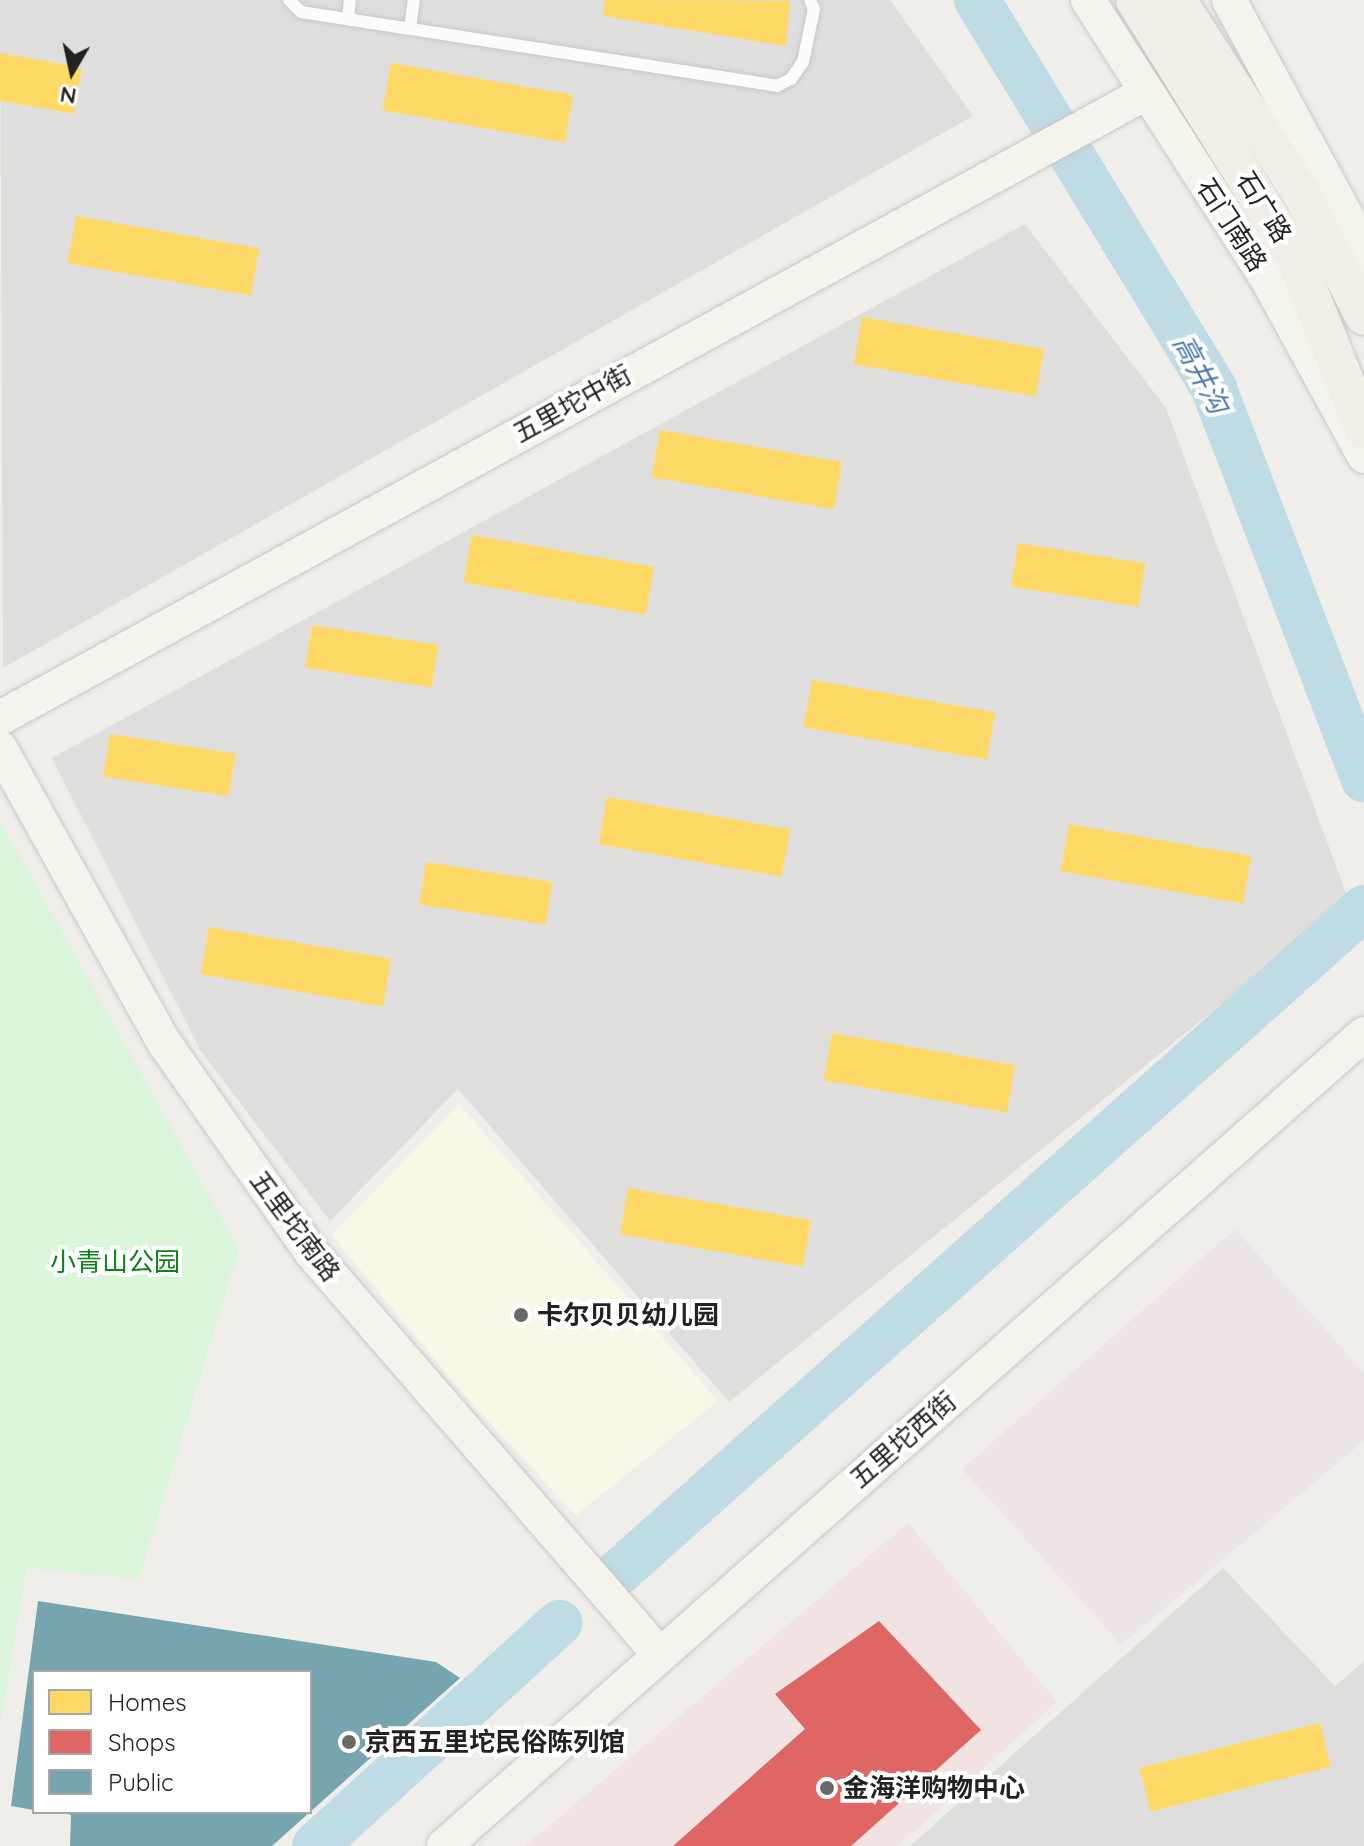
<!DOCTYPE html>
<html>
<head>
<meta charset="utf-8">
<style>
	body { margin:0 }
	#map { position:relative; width:1364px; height:1846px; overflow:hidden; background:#f0eeeb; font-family:Quicksand,"Noto Sans SC",sans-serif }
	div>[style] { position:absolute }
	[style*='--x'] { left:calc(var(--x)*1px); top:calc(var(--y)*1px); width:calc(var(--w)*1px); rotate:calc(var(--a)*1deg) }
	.residential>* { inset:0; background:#dfdedc }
	.commercial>* { inset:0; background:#f1e3e1 }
	.industrial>* { inset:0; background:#ede4e9 }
	.education>* { inset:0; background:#f8f7e8 }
	.park>* { inset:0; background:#daf5da }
	.homes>* { inset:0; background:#ffd966; transform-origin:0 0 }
	.shops>* { inset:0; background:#e06666 }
	.public>* { inset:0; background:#76a5af }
	.river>* { height:46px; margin:-23px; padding:0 23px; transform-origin:23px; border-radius:23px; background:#bfdbe3 }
	.roads { filter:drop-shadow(0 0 2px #c9c8c7) drop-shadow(0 0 2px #c9c8c7) }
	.lane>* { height:12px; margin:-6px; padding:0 6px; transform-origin:6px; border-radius:6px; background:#fdfcfc }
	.secondary>* { height:34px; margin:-17px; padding:0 17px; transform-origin:17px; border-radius:17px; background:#f4f4ed }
	.primary>* { height:38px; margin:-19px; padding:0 19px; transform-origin:19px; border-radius:19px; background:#f3ede7 }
	.dots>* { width:22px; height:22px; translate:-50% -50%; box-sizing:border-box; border:4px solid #fff; border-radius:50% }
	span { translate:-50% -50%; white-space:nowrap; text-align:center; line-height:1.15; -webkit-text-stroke:8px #fff; paint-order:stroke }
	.street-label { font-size:26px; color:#222 }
	.park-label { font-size:26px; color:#0c8416 }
	.poi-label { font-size:26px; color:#222; font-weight:700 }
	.left { translate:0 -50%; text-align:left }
	.water-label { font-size:28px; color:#4a7aab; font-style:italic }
	.legend { position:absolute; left:32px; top:1670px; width:280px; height:144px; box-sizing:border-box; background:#fff; border:2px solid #a7a7a7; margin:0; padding:10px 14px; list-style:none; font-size:24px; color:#222 }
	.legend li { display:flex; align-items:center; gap:16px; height:40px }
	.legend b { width:40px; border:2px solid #a7a7a7 }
	.north { position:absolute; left:32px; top:32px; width:80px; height:80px; -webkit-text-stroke:6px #fff; paint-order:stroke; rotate:189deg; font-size:22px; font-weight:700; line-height:32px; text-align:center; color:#222 }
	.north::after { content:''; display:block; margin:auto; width:28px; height:36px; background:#222; clip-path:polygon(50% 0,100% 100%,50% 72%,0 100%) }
</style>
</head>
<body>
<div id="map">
	<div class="residential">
		<div style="clip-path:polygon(0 0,890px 0,973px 116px,3px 668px)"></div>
		<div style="clip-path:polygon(1025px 224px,1166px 408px,1349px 901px,729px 1402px,458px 1089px,330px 1221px,200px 1050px,52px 758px)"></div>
		<div style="clip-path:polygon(1223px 1568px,1335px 1686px,1364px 1661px,1364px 1846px,910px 1846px)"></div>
	</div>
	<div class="commercial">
		<div style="clip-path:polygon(908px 1523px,1057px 1702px,898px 1846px,525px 1846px)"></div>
	</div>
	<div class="industrial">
		<div style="clip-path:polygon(1235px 1229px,1364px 1372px,1364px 1441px,1121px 1645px,962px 1469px)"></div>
	</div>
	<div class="education">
		<div style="clip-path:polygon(459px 1104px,718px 1401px,576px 1515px,465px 1396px,332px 1235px)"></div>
	</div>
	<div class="park">
		<div style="clip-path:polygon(0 820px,239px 1249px,139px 1579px,27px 1568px,0 1724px)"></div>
	</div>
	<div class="homes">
		<div style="clip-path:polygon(605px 0,790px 1px,786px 46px,603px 16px)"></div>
		<div style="left:0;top:53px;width:83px;height:47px;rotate:10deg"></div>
		<div style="left:391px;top:63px;width:185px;height:48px;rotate:10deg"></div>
		<div style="left:76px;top:216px;width:186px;height:48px;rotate:10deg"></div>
		<div style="left:862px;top:317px;width:185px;height:48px;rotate:10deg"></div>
		<div style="left:660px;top:430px;width:185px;height:48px;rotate:10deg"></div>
		<div style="left:472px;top:535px;width:185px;height:48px;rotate:10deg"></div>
		<div style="left:1018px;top:543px;width:129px;height:44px;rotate:9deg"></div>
		<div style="left:312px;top:625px;width:128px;height:43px;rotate:9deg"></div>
		<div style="left:812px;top:680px;width:186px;height:48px;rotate:10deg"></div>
		<div style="left:110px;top:734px;width:127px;height:43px;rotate:9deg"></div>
		<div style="left:607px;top:797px;width:186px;height:48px;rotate:10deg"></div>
		<div style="left:1069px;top:824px;width:185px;height:48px;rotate:10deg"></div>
		<div style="left:426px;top:862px;width:128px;height:43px;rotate:9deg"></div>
		<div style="left:209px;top:927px;width:185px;height:48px;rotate:10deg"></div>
		<div style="left:832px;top:1033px;width:186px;height:48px;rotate:10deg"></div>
		<div style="left:628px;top:1188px;width:186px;height:47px;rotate:10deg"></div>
		<div style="left:1320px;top:1723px;width:45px;height:186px;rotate:76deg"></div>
	</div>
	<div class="shops">
		<div style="clip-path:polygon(879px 1621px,981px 1730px,851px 1846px,673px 1846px,805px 1729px,775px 1694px)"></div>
	</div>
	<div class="public">
		<div style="clip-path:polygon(38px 1601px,436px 1662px,460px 1678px,310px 1812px,310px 1672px,34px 1672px,34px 1810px,11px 1806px)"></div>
		<div style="clip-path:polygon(60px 1812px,310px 1812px,272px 1846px,70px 1846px,71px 1815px)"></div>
	</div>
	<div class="river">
		<div style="--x:977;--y:0;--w:456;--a:58.6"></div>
		<div style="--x:1214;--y:389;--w:418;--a:69"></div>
		<div style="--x:619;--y:1572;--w:998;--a:-41.71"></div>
		<div style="--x:315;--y:1846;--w:331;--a:-42.4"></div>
	</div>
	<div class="roads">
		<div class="lane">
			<div style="--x:289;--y:0;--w:17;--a:45"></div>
			<div style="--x:301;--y:12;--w:482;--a:8.8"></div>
			<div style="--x:777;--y:86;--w:16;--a:-27"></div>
			<div style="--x:791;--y:79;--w:21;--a:-55"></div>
			<div style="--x:803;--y:62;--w:54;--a:-78.3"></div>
			<div style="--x:814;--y:9;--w:10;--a:-114"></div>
			<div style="--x:348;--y:18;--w:18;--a:-84"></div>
			<div style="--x:410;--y:28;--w:28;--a:-82"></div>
		</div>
		<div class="secondary">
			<div style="--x:1088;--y:0;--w:337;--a:57.3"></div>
			<div style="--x:1270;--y:284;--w:196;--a:61.3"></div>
			<div style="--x:1229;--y:0;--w:249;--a:61.5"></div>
			<div style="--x:1348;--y:219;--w:55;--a:73.2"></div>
			<div style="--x:0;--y:718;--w:1305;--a:-28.61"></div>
			<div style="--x:0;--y:748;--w:339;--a:60.9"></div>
			<div style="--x:165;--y:1044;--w:254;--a:54.9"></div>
			<div style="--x:311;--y:1252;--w:533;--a:49.11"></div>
			<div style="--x:444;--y:1846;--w:1227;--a:-41.43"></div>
		</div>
		<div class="primary">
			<div style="--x:1135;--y:0;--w:305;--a:58.1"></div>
			<div style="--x:1296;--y:259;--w:183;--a:68.2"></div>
			<div style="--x:1177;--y:0;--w:235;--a:57.3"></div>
			<div style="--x:1304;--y:198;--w:132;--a:63"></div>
		</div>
	</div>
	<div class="dots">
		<div style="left:521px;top:1315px;background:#6a6968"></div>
		<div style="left:349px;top:1742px;background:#6a6968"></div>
		<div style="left:827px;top:1788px;background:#6a6968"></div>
	</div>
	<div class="street-label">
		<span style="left:1264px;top:207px;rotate:58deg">石广路</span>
		<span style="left:1232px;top:225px;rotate:57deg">石门南路</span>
		<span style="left:572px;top:404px;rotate:-29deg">五里坨中街</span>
		<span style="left:295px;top:1226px;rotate:53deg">五里坨南路</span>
		<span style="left:903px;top:1440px;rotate:-41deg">五里坨西街</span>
	</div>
	<div class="park-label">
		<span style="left:115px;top:1262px">小青山公园</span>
	</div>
	<div class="poi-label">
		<span class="left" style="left:537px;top:1315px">卡尔贝贝幼儿园</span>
		<span class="left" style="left:365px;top:1742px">京西五里坨民俗陈列馆</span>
		<span class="left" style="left:843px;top:1788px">金海洋购物中心</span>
	</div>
	<div class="water-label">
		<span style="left:1201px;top:374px;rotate:62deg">高井沟</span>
	</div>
	<ul class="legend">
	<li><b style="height:22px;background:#ffd966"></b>Homes</li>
	<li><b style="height:22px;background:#e06666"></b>Shops</li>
	<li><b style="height:22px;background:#76a5af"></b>Public</li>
	</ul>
	<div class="north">N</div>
</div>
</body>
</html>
